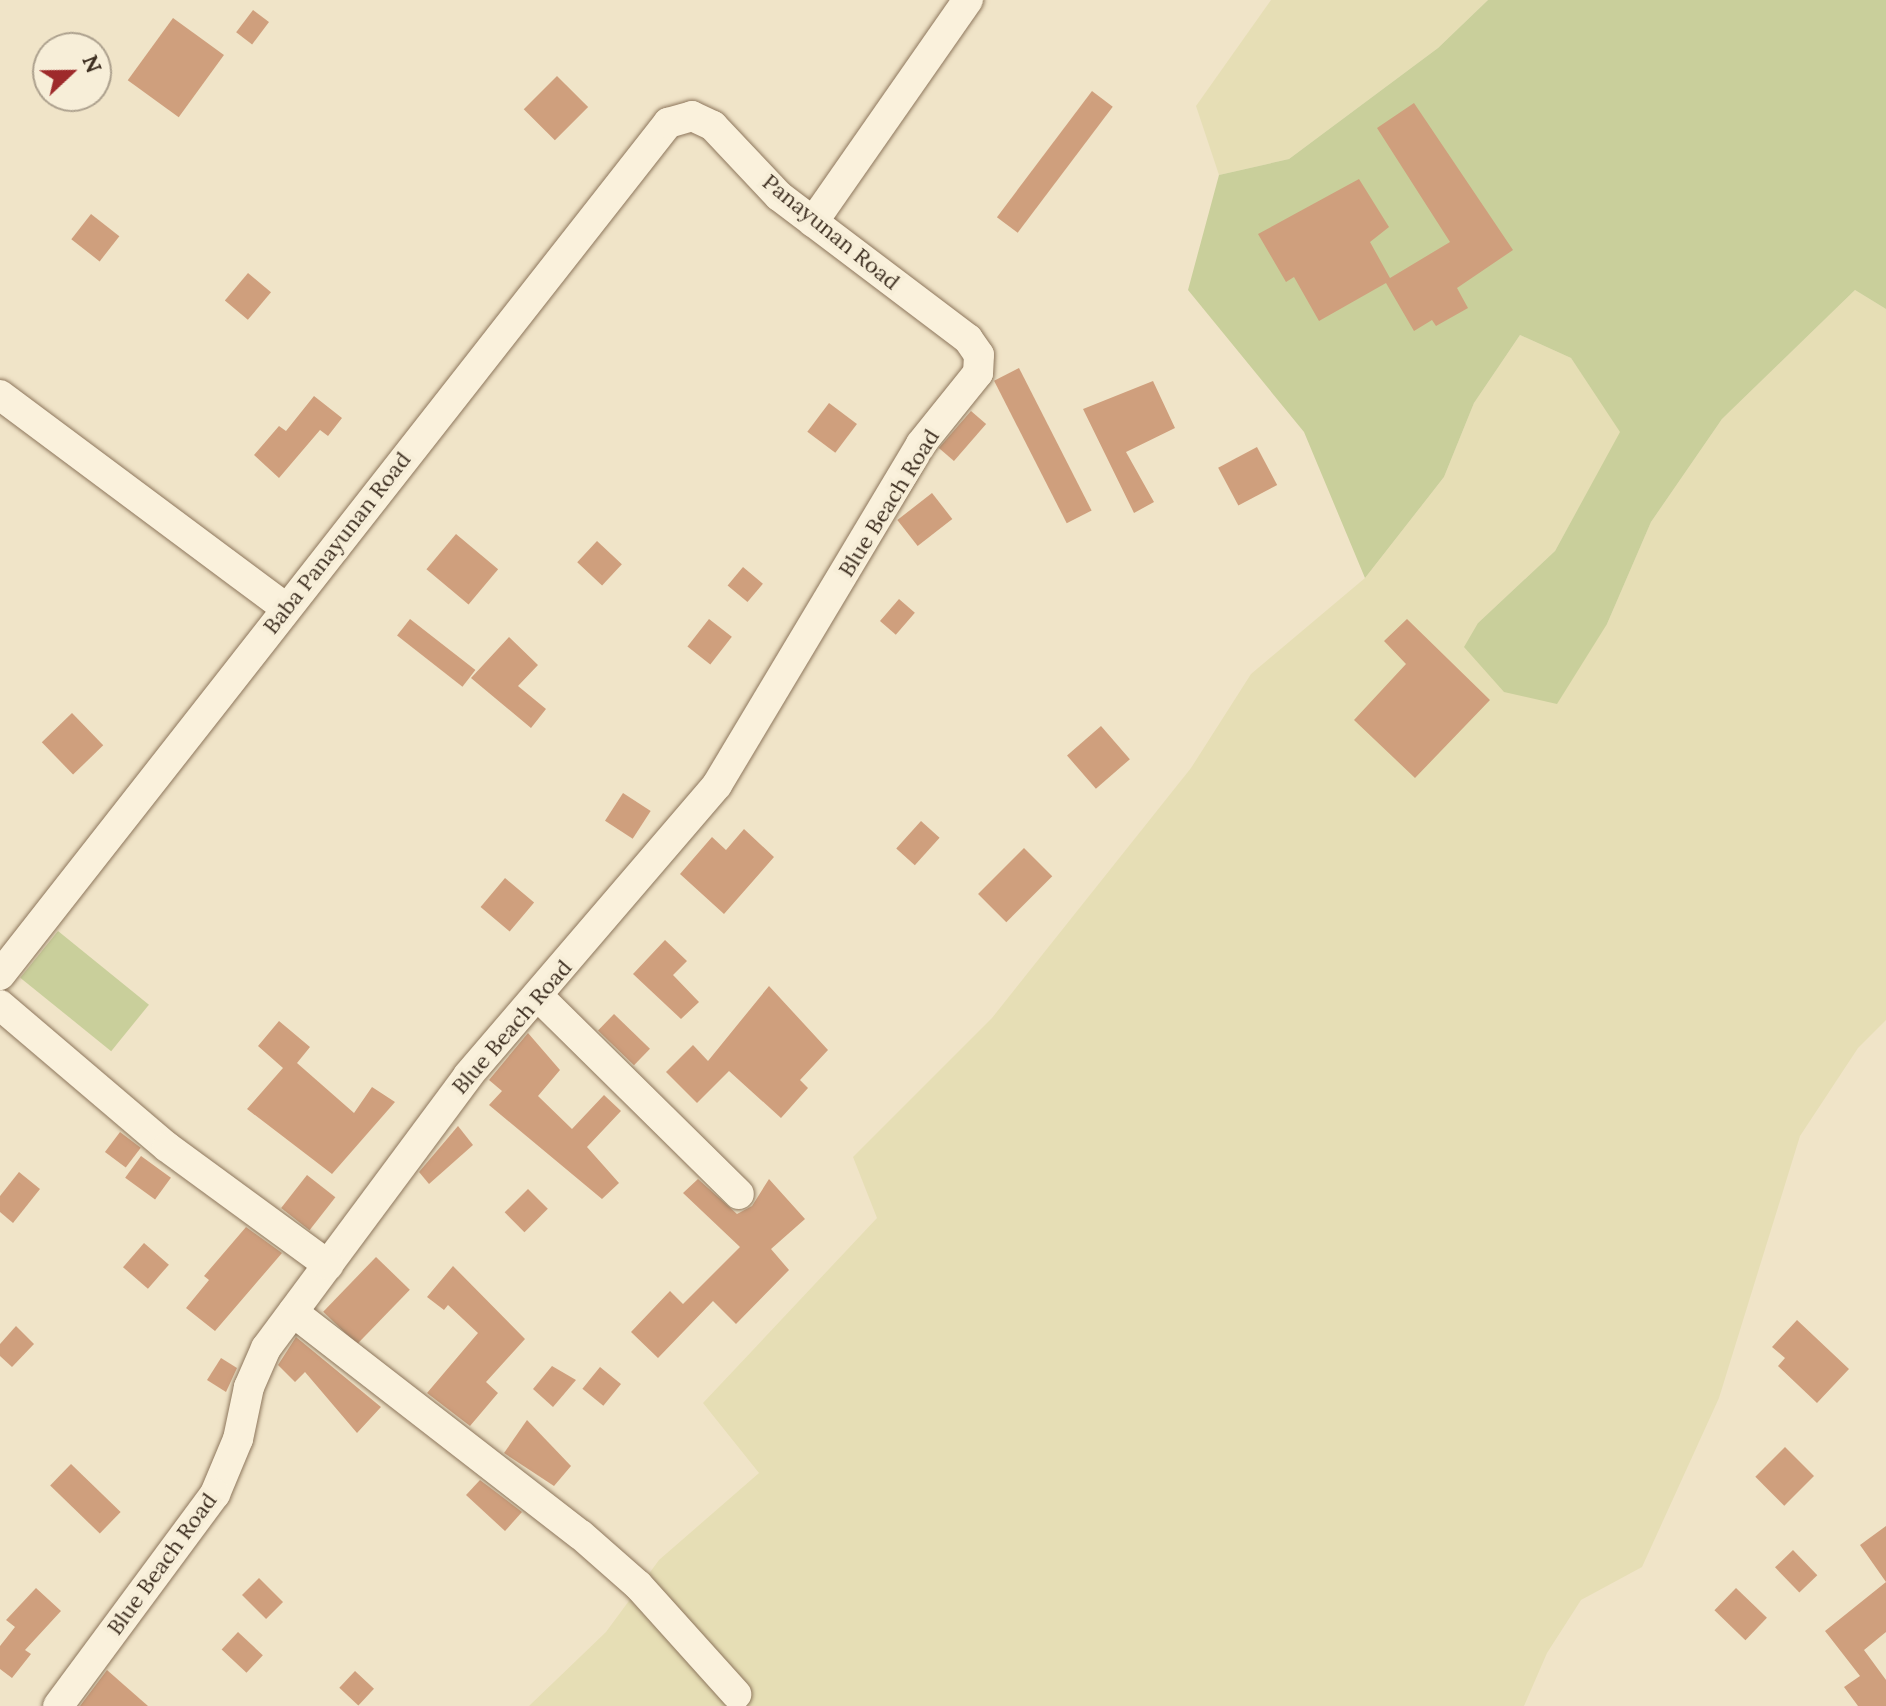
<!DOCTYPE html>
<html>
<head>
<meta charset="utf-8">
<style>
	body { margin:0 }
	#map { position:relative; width:1886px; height:1706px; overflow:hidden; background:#f0e4c8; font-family:Lora,serif }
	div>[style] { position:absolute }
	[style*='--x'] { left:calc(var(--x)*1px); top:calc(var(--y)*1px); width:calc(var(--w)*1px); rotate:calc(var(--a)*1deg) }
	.farmland>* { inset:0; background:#e6deb5 }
	.green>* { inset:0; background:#c9cf9b; transform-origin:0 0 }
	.building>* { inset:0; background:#cf9f7d; transform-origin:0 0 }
	.roads { filter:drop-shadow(0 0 2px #8d765c) drop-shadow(0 0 2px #8d765c) }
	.minor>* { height:30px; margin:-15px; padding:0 15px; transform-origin:15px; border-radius:15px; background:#faf1dc }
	span { translate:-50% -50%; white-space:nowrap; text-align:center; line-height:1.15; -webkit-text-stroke:8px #f7eed8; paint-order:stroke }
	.street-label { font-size:22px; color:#3d2e20 }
	.north { position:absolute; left:32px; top:32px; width:80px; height:80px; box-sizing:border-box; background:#f7eed8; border:2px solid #ada18e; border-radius:50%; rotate:68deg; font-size:22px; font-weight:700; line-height:32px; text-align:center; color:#3d2e20 }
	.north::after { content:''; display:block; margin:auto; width:28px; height:36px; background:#9e2a2b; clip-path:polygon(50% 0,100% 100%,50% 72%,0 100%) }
</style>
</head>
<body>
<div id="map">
	<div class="farmland">
		<div style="clip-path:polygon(1271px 0,1488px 0,1438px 48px,1289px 159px,1219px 175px,1196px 106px)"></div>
		<div style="clip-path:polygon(1855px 290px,1886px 309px,1886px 1020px,1858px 1048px,1800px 1136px,1719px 1398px,1642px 1567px,1581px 1600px,1547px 1653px,1524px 1706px,529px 1706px,606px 1632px,659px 1560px,759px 1473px,703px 1403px,877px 1218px,853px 1157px,992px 1018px,1191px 768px,1251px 674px,1365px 578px,1444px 477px,1474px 403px,1520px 335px,1571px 358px,1621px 432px,1555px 551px,1478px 623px,1607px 624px,1651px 522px,1722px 419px)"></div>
	</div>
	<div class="green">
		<div style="clip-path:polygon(1488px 0,1886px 0,1886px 309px,1855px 290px,1722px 419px,1651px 522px,1607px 624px,1557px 704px,1504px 692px,1464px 647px,1478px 623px,1555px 551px,1620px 432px,1571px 358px,1520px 335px,1474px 403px,1444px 477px,1365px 578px,1304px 432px,1188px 290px,1219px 175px,1289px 159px,1438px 48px)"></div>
		<div style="left:58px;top:931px;width:117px;height:60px;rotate:39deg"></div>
	</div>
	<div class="building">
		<div style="left:253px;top:10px;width:20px;height:28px;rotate:37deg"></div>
		<div style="left:173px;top:18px;width:63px;height:77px;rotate:36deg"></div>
		<div style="left:557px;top:76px;width:44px;height:47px;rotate:45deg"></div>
		<div style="left:1092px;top:91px;width:26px;height:158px;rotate:37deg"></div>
		<div style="clip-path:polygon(1414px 103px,1513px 250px,1457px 288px,1468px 308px,1436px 326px,1432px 320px,1414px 331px,1386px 283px,1319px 321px,1294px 277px,1286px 282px,1258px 234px,1359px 179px,1389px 227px,1370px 242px,1390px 278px,1450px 242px,1377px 128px)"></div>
		<div style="left:91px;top:214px;width:36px;height:32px;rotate:38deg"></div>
		<div style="left:248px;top:273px;width:30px;height:36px;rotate:40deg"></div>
		<div style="left:1019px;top:368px;width:160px;height:28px;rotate:63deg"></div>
		<div style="clip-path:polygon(1153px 381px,1175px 428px,1126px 452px,1154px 502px,1134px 513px,1083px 409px)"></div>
		<div style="clip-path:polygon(314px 396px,342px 418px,328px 436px,320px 430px,279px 478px,254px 455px,279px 426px,286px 431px)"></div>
		<div style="left:829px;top:403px;width:35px;height:36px;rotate:37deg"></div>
		<div style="left:971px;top:411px;width:20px;height:49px;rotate:41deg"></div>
		<div style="left:1257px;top:447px;width:43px;height:44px;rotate:62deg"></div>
		<div style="left:932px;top:493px;width:33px;height:44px;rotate:52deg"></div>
		<div style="left:456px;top:534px;width:55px;height:46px;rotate:40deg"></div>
		<div style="left:597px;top:541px;width:34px;height:29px;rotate:43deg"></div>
		<div style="left:743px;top:567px;width:26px;height:24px;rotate:40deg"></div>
		<div style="left:899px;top:599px;width:21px;height:29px;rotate:41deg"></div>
		<div style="left:410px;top:619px;width:83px;height:21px;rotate:38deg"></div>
		<div style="left:709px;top:619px;width:29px;height:35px;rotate:38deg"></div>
		<div style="clip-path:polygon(1407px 619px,1490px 700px,1415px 778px,1354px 720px,1406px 664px,1384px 641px)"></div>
		<div style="clip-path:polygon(509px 637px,538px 665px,518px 686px,546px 709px,531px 728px,471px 678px)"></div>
		<div style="left:72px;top:713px;width:45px;height:42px;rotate:46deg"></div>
		<div style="left:1101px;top:726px;width:44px;height:45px;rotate:49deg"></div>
		<div style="left:623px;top:793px;width:33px;height:33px;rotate:33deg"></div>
		<div style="left:921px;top:821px;width:25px;height:37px;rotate:42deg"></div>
		<div style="clip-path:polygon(744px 829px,774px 857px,724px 914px,680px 874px,712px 837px,726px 850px)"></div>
		<div style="left:1024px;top:848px;width:40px;height:65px;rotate:45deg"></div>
		<div style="left:505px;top:878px;width:38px;height:38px;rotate:40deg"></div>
		<div style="clip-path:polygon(665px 940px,687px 961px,673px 975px,699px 1002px,681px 1019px,633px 974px)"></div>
		<div style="clip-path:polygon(769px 986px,828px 1050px,800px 1080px,808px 1088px,781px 1118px,729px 1071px,697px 1103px,666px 1072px,693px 1045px,708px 1061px)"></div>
		<div style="left:614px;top:1014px;width:50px;height:23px;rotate:44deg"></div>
		<div style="clip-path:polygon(279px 1021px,310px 1047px,297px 1063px,354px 1113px,372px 1087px,395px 1102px,332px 1174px,247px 1109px,283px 1068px,258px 1046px)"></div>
		<div style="clip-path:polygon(528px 1033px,560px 1070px,538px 1096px,572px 1129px,604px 1095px,621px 1111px,587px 1147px,619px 1183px,602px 1199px,489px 1105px,502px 1091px,489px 1080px)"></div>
		<div style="clip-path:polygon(458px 1126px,473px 1145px,429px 1184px,419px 1172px)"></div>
		<div style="left:120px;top:1132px;width:26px;height:25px;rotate:37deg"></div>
		<div style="left:141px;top:1156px;width:37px;height:27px;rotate:36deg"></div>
		<div style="clip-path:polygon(19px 1172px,40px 1189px,13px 1223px,0 1212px,0 1196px)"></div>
		<div style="left:307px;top:1175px;width:36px;height:42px;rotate:38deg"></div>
		<div style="clip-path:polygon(698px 1179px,737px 1214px,752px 1206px,769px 1179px,805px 1219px,771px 1249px,789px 1270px,736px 1324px,713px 1301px,658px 1358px,631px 1332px,670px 1291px,683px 1304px,740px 1247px,683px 1193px)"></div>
		<div style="left:528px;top:1189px;width:28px;height:33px;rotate:45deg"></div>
		<div style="clip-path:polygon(246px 1227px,282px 1253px,215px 1331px,186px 1308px,209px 1280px,204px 1276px)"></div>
		<div style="left:144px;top:1243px;width:33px;height:32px;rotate:41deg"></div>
		<div style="left:376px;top:1257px;width:47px;height:76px;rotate:44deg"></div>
		<div style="clip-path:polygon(453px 1266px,525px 1339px,486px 1382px,498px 1393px,470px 1426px,427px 1393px,478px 1333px,448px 1305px,444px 1310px,427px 1297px)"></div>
		<div style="clip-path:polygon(1797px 1320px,1849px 1369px,1817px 1403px,1778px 1366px,1785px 1358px,1772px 1347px)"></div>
		<div style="clip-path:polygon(16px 1326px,34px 1344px,12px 1367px,0 1356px,0 1344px)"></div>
		<div style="clip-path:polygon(296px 1337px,381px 1407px,357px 1433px,305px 1372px,295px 1382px,278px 1365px)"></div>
		<div style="clip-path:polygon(221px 1358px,237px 1368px,226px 1392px,207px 1380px)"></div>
		<div style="clip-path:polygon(552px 1366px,576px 1380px,553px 1407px,533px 1389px)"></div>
		<div style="left:600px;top:1367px;width:27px;height:28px;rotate:39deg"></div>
		<div style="clip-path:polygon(527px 1420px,571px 1466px,554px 1486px,504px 1453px)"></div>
		<div style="left:1785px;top:1447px;width:41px;height:42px;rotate:45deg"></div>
		<div style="left:71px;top:1464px;width:69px;height:30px;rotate:44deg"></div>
		<div style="clip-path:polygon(480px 1480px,522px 1512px,505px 1531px,466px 1495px)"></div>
		<div style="clip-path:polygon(1886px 1526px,1886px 1632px,1864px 1650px,1886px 1680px,1886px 1706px,1858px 1706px,1844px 1687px,1860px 1676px,1825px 1631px,1886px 1582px,1860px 1545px)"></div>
		<div style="left:1793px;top:1550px;width:35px;height:25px;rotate:46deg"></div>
		<div style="left:259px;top:1578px;width:34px;height:24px;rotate:45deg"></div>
		<div style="clip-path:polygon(36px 1588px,61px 1611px,25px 1650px,31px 1654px,12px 1678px,0 1669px,0 1646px,15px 1627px,6px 1620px)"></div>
		<div style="left:1736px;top:1588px;width:43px;height:31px;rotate:44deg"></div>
		<div style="left:238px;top:1632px;width:34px;height:24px;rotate:43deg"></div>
		<div style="clip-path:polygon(107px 1670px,148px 1706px,80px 1706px)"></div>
		<div style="left:355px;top:1671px;width:26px;height:23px;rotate:43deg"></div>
	</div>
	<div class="roads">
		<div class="minor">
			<div style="--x:813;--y:222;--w:271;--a:-55.1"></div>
			<div style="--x:0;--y:395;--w:357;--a:36.7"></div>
			<div style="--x:0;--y:975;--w:1083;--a:-51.9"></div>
			<div style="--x:668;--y:123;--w:25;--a:-16"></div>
			<div style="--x:692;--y:116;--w:23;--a:25"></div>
			<div style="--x:713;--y:126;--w:96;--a:46.7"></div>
			<div style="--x:779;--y:196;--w:237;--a:37.1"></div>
			<div style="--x:968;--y:339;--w:19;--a:55"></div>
			<div style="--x:979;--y:355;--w:18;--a:93"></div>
			<div style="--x:978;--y:373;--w:91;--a:128.8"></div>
			<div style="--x:921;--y:444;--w:397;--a:120.9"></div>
			<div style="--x:717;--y:785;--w:383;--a:130.6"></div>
			<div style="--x:468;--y:1076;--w:339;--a:126.6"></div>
			<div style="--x:266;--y:1348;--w:43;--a:113.6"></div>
			<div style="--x:249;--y:1387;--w:53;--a:101.9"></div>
			<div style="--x:238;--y:1439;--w:60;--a:112.7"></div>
			<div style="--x:215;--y:1494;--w:264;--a:126.5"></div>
			<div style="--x:538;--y:996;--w:282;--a:44.6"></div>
			<div style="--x:0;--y:1005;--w:219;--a:40.4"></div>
			<div style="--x:167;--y:1147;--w:200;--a:36.2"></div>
			<div style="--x:293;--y:1312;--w:364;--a:37.8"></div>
			<div style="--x:581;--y:1535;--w:76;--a:41.3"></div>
			<div style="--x:638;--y:1585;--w:147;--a:48"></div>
		</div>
	</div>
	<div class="street-label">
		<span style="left:831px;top:232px;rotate:39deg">Panayunan Road</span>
		<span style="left:889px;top:503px;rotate:-58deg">Blue Beach Road</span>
		<span style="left:337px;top:543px;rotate:-52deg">Baba Panayunan Road</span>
		<span style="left:512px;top:1027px;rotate:-49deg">Blue Beach Road</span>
		<span style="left:162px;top:1564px;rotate:-54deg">Blue Beach Road</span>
	</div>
	<div class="north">N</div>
</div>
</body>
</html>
